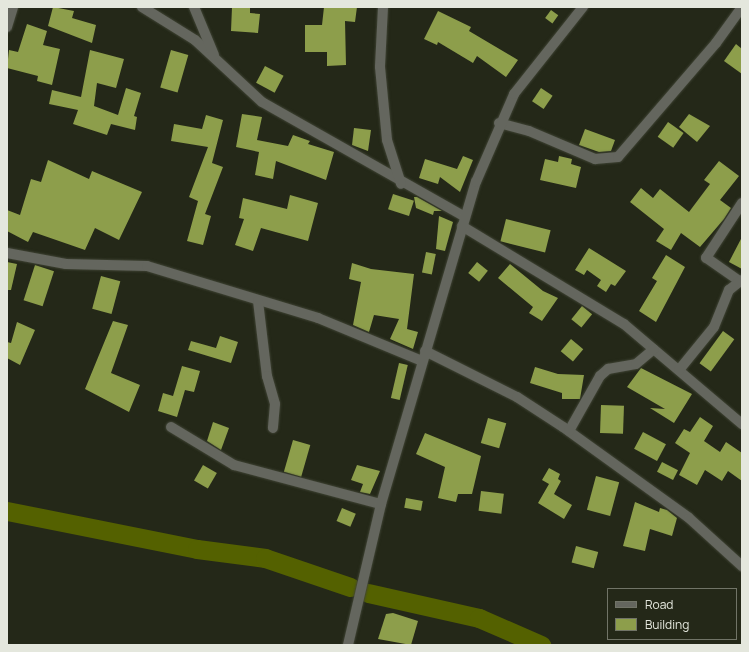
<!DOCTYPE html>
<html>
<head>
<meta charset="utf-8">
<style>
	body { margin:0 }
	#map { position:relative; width:749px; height:652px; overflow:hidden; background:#242818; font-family:Manrope,sans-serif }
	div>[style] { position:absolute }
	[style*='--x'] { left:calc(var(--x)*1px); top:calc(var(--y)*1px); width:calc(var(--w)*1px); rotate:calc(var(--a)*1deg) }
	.river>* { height:19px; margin:-9.5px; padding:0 9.5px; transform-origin:9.5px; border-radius:9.5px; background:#546100 }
	.building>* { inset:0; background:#8d9e4b; transform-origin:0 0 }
	.roads { filter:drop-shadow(0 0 1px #3f4334) drop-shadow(0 0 1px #3f4334) }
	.minor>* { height:10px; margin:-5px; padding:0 5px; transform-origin:5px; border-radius:5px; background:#64665e }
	span { translate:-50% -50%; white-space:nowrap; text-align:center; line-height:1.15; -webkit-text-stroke:4px #242818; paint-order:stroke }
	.frame { position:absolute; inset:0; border:8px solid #e4e7dd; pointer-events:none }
	.legend { position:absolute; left:607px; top:588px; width:130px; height:52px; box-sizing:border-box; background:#242818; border:1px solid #717467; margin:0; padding:5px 7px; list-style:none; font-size:12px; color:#e4e7dd }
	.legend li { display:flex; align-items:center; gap:8px; height:20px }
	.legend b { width:20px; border:1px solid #717467 }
</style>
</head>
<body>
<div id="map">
	<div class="river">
		<div style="--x:7;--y:511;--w:194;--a:11.3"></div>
		<div style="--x:197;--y:549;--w:69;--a:7.5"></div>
		<div style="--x:265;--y:558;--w:90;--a:18.8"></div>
		<div style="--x:368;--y:593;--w:114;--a:12.7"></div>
		<div style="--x:479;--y:618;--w:68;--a:23.5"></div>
	</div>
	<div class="building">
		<div style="clip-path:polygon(53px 7px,74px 11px,72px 18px,96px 25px,92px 43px,48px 26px)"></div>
		<div style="clip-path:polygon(232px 7px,250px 7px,250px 13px,260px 14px,258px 33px,231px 31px)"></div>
		<div style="clip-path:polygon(324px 7px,357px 7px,355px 22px,345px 21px,346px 65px,327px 66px,327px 52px,305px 52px,305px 25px,322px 25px)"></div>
		<div style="left:551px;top:10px;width:9px;height:10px;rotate:36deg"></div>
		<div style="clip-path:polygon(438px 11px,471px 27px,469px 31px,518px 60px,506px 77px,477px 56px,473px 63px,438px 42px,437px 45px,424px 39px)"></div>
		<div style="clip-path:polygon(27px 24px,47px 31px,43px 45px,60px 49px,52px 85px,37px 81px,38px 76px,7px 68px,9px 50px,18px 52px)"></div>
		<div style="clip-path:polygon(736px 44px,742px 49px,742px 74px,724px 61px)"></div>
		<div style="clip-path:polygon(90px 50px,124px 59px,116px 88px,97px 83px,94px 106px,118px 115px,126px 88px,141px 93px,134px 116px,137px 117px,135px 130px,111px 124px,107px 135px,73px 124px,78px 110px,49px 104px,52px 90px,81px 97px)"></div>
		<div style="left:171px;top:50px;width:18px;height:39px;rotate:16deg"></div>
		<div style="left:265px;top:66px;width:21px;height:19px;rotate:28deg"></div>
		<div style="left:541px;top:88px;width:14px;height:16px;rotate:34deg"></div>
		<div style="clip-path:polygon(242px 114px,262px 117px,257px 140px,288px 146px,293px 135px,310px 141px,308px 144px,334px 152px,326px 180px,276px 161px,273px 179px,255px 175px,259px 152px,236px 147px)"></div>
		<div style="clip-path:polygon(689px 114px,710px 126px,697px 142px,679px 127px)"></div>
		<div style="clip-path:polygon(206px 115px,223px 120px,212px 163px,223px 167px,205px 214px,211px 216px,203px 245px,187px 241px,198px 201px,189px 197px,208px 147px,171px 141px,174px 124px,202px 129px)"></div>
		<div style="left:668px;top:122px;width:19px;height:18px;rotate:35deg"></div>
		<div style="clip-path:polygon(354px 128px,371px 130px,368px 151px,352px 145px)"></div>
		<div style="clip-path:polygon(585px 129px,615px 140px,611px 151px,599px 152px,579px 145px)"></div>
		<div style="clip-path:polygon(463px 156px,473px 160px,460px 192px,440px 177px,438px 184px,419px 178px,425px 159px,457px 169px)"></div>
		<div style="clip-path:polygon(559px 156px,572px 159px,571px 164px,581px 167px,576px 188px,540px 180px,545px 159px,558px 162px)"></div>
		<div style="clip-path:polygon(48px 160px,89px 179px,92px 171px,142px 192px,119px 240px,95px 228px,85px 250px,33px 232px,28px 242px,7px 231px,7px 210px,20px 215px,31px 179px,41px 182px)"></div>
		<div style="clip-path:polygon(719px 161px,739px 176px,720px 200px,731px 208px,724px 219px,700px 247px,681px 233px,671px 250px,656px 241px,664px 229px,630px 202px,641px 188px,653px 198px,660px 189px,689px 212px,710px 184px,704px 180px)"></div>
		<div style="left:393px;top:194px;width:22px;height:16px;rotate:18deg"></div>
		<div style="clip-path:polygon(290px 195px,318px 203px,308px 241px,261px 228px,253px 251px,235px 245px,244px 219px,239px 218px,243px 198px,287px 209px)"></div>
		<div style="clip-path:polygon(414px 197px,417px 197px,442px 211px,434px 211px,433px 215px,416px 208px)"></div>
		<div style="clip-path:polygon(439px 216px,453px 222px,445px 251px,436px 249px)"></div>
		<div style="left:506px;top:219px;width:46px;height:23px;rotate:14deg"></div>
		<div style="clip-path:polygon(742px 237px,742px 269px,729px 262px)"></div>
		<div style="clip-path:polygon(589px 248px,626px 271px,615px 286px,611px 284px,606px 292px,597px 286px,601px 280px,587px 270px,584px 275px,575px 270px)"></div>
		<div style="left:426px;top:252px;width:10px;height:21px;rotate:11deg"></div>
		<div style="clip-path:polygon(666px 255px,685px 267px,656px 322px,639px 311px,657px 281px,652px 278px)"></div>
		<div style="clip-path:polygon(7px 262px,17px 264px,11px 290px,7px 290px)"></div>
		<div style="left:477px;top:262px;width:14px;height:14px;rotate:39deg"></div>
		<div style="clip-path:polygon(352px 263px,371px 269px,414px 274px,407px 329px,418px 332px,413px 349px,390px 339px,399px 319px,374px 315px,369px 332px,353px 325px,361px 282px,349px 279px)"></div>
		<div style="clip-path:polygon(510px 264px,543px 291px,558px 298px,542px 321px,529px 313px,533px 307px,498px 278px)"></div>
		<div style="left:35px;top:265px;width:20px;height:37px;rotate:18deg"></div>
		<div style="left:101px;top:276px;width:20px;height:34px;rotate:15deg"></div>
		<div style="left:582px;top:306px;width:13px;height:17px;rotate:39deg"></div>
		<div style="clip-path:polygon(113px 321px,128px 325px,111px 373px,140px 385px,129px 412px,85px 389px)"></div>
		<div style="clip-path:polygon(17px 322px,35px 330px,20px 365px,7px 358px,7px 342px,11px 343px)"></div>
		<div style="left:723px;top:331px;width:14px;height:40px;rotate:36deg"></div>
		<div style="clip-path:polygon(220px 336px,238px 342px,231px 363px,188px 350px,191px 341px,216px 348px)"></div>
		<div style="left:571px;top:339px;width:16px;height:16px;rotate:40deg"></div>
		<div style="left:399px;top:363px;width:9px;height:36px;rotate:13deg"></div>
		<div style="clip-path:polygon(182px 366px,200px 371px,194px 392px,185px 390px,177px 417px,158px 411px,163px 393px,173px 396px)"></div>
		<div style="clip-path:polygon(535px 367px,558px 374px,584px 375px,580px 399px,562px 399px,562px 393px,530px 383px)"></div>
		<div style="clip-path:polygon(641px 368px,692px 394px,674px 423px,650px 408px,665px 409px,627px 387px)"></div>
		<div style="left:601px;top:405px;width:23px;height:28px;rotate:2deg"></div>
		<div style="clip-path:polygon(700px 417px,713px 426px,704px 441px,720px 452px,726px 442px,742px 453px,742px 481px,728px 471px,722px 481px,705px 470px,697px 485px,679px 475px,690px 453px,675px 443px,684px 429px,690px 432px)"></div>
		<div style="left:488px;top:418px;width:19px;height:26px;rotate:16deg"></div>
		<div style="clip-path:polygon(213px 422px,229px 428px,221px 450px,207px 441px)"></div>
		<div style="left:643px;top:432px;width:26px;height:19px;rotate:28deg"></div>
		<div style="clip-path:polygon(425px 433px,481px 456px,472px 494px,458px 494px,456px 502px,438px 498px,445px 467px,416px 454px)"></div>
		<div style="left:293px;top:440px;width:18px;height:33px;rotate:16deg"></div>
		<div style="left:662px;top:462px;width:18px;height:11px;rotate:27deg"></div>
		<div style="left:203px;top:465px;width:16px;height:18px;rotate:30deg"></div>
		<div style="clip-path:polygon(357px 465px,380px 471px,370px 494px,360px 492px,363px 484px,351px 480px)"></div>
		<div style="clip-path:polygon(549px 468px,560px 474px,558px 479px,561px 481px,554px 494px,572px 505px,564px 519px,538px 503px,549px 484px,542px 480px)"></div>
		<div style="left:596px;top:476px;width:24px;height:35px;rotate:15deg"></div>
		<div style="left:481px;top:491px;width:23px;height:20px;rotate:7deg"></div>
		<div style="left:406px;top:498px;width:17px;height:10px;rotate:10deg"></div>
		<div style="clip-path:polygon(635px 502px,659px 512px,660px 508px,667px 510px,677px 518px,672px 536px,650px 529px,645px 551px,623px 546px)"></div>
		<div style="left:342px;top:508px;width:15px;height:14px;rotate:23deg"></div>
		<div style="left:576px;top:546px;width:23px;height:17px;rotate:15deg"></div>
		<div style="clip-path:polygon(393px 613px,418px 621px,411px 645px,378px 639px,386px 614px)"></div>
	</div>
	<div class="roads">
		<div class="minor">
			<div style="--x:142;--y:7;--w:62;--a:31.9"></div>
			<div style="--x:195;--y:40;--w:91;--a:42.8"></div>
			<div style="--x:262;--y:102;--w:233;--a:29.5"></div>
			<div style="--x:194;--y:7;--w:52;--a:67.4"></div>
			<div style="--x:383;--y:7;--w:60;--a:92.9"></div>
			<div style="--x:380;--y:67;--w:73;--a:84.5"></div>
			<div style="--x:387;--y:140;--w:46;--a:72.3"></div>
			<div style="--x:7;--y:27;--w:21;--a:-73"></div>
			<div style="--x:499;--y:123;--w:31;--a:15"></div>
			<div style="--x:529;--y:131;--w:72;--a:23"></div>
			<div style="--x:595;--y:159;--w:23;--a:-5"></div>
			<div style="--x:618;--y:157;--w:150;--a:-49.3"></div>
			<div style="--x:716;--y:43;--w:44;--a:-54.2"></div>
			<div style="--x:462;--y:226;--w:189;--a:31.2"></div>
			<div style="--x:624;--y:324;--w:155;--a:40.3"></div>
			<div style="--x:7;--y:253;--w:60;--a:10.6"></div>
			<div style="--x:66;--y:264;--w:81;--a:1.4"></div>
			<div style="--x:147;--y:266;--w:179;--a:16.9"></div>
			<div style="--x:318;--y:318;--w:113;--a:22.5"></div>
			<div style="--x:738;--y:280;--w:39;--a:-145"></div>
			<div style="--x:706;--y:258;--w:66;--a:-56.8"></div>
			<div style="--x:258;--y:301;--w:76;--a:83.2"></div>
			<div style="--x:267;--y:376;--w:29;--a:74"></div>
			<div style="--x:275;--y:404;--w:24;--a:95"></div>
			<div style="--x:425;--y:351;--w:103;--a:26.6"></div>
			<div style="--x:517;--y:397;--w:55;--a:33.1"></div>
			<div style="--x:563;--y:427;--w:155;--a:35.8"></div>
			<div style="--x:689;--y:518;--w:72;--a:42.2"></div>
			<div style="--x:679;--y:370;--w:55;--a:-50.9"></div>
			<div style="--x:714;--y:327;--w:40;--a:-68"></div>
			<div style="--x:729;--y:290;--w:16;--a:-38"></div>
			<div style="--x:171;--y:427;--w:74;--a:31.1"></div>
			<div style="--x:234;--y:465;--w:152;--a:14.9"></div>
			<div style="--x:569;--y:431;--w:63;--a:-60.6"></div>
			<div style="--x:600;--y:376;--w:11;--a:-41"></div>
			<div style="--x:608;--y:369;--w:28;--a:-10"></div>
			<div style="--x:636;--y:364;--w:23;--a:-40"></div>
			<div style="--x:348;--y:645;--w:145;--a:-76.8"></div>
			<div style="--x:381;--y:504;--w:336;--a:-73.6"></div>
			<div style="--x:476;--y:182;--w:96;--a:-66.6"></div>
			<div style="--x:514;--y:94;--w:111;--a:-51.6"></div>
		</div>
	</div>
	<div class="frame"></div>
	<ul class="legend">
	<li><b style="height:5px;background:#64665e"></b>Road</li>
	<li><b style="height:11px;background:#8d9e4b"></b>Building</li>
	</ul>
</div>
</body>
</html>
